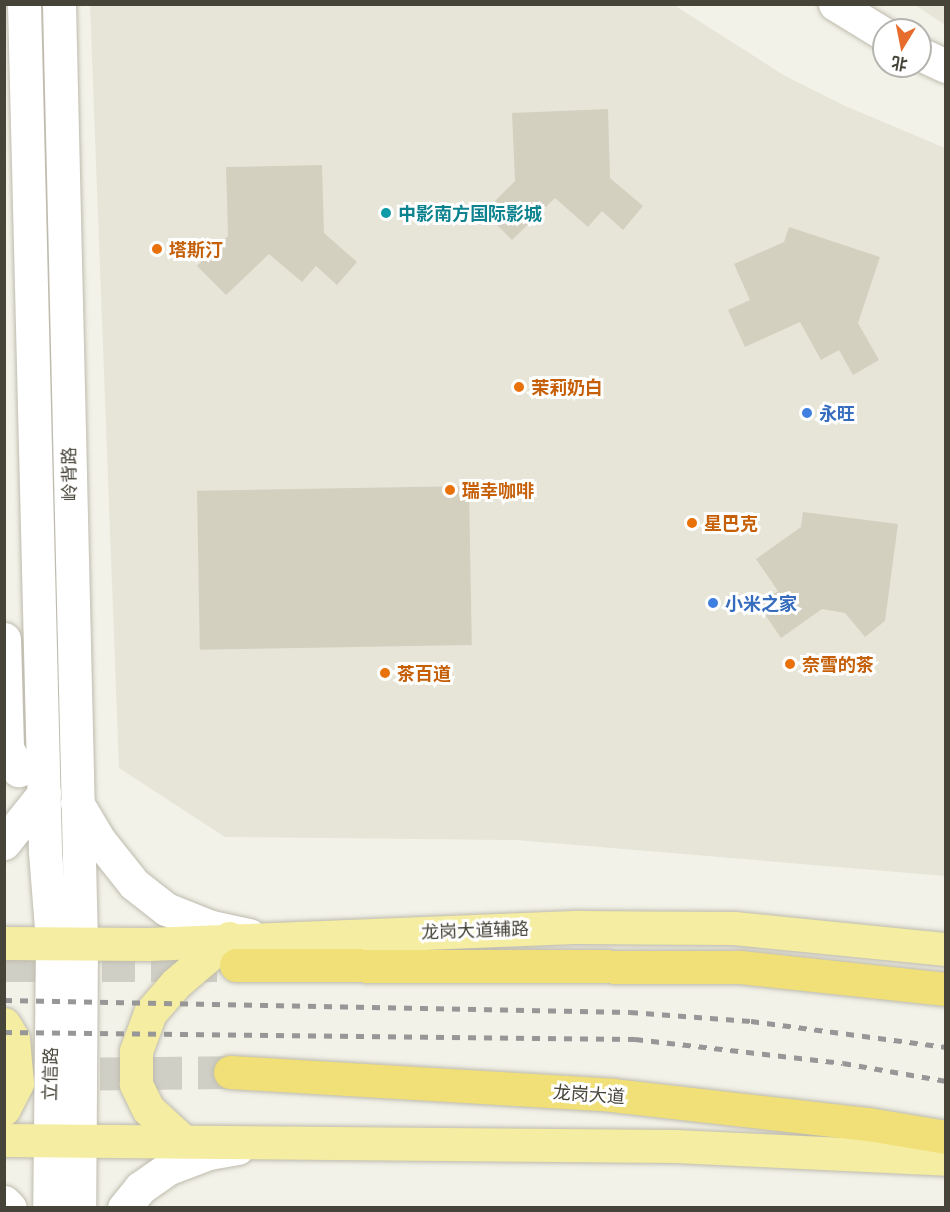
<!DOCTYPE html>
<html>
<head>
<meta charset="utf-8">
<style>
	body { margin:0 }
	#map { position:relative; width:950px; height:1212px; overflow:hidden; background:#f3f2e9; font-family:"Open Sans","Noto Sans SC",sans-serif }
	div>[style] { position:absolute }
	[style*='--x'] { left:calc(var(--x)*1px); top:calc(var(--y)*1px); width:calc(var(--w)*1px); rotate:calc(var(--a)*1deg) }
	.residential>* { inset:0; background:#e6e5d8 }
	.building>* { inset:0; background:#d4d0c0; transform-origin:0 0 }
	.highway-tunnel>* { height:33px; margin-top:-16.5px; transform-origin:0; background:repeating-linear-gradient(90deg,#d0cfc6 0 33px,transparent 0 49px) }
	.roads { filter:drop-shadow(0 0 2px #bebbad) drop-shadow(0 0 2px #bebbad) }
	.minor>* { height:33px; margin:-16.5px; padding:0 16.5px; transform-origin:16.5px; border-radius:16.5px; background:#fff }
	.major>* { height:33px; margin:-16.5px; padding:0 16.5px; transform-origin:16.5px; border-radius:16.5px; background:#f5eda1 }
	.highway>* { height:33px; margin:-16.5px; padding:0 16.5px; transform-origin:16.5px; border-radius:16.5px; background:#f0e077 }
	.rail>* { height:4.5px; margin-top:-2.25px; transform-origin:0; background:repeating-linear-gradient(90deg,#979797 0 8px,transparent 0 16px) }
	.dots>* { width:16px; height:16px; translate:-50% -50%; box-sizing:border-box; border:3px solid #fff; border-radius:50% }
	span { translate:-50% -50%; white-space:nowrap; text-align:center; line-height:1.15; -webkit-text-stroke:6px #fff; paint-order:stroke }
	.culture-label { font-size:18px; color:#0d838f; font-weight:700 }
	.left { translate:0 -50%; text-align:left }
	.food-label { font-size:18px; color:#c56008; font-weight:700 }
	.shop-label { font-size:18px; color:#366cbe; font-weight:700 }
	.street-label { font-size:18px; color:#464338 }
	.frame { position:absolute; inset:0; border:6px solid #464338; pointer-events:none }
	.north { position:absolute; left:872px; top:18px; width:60px; height:60px; box-sizing:border-box; background:#fff; border:2px solid #b5b4af; border-radius:50%; rotate:190deg; font-size:16px; font-weight:700; line-height:24px; text-align:center; color:#464338 }
	.north::after { content:''; display:block; margin:auto; width:21px; height:27px; background:#e66d2e; clip-path:polygon(50% 0,100% 100%,50% 72%,0 100%) }
</style>
</head>
<body>
<div id="map">
	<div class="residential">
		<div style="clip-path:polygon(90px 5px,674px 5px,785px 76px,843px 105px,945px 148px,945px 876px,516px 840px,225px 837px,119px 768px)"></div>
		<div style="clip-path:polygon(915px 5px,945px 5px,945px 25px)"></div>
	</div>
	<div class="building">
		<div style="clip-path:polygon(608px 109px,610px 178px,643px 206px,623px 230px,602px 211px,588px 227px,555px 198px,512px 240px,484px 212px,515px 181px,512px 113px)"></div>
		<div style="clip-path:polygon(322px 165px,324px 233px,357px 262px,337px 285px,316px 266px,302px 282px,269px 254px,226px 295px,197px 266px,228px 236px,226px 167px)"></div>
		<div style="clip-path:polygon(789px 227px,880px 257px,858px 323px,879px 360px,853px 375px,839px 350px,821px 360px,800px 322px,745px 347px,728px 310px,750px 300px,734px 264px,784px 242px)"></div>
		<div style="left:469px;top:486px;width:159px;height:272px;rotate:89deg"></div>
		<div style="clip-path:polygon(803px 512px,898px 524px,885px 621px,865px 637px,845px 613px,822px 609px,781px 638px,758px 604px,778px 591px,756px 559px,801px 527px)"></div>
	</div>
	<div class="highway-tunnel">
		<div style="--x:4;--y:965;--w:213;--a:0"></div>
		<div style="--x:51;--y:1074;--w:179;--a:-0.6"></div>
	</div>
	<div class="roads">
		<div class="minor">
			<div style="--x:24;--y:4;--w:848;--a:88.58"></div>
			<div style="--x:45;--y:852;--w:89;--a:85.5"></div>
			<div style="--x:52;--y:941;--w:267;--a:90.6"></div>
			<div style="--x:59;--y:4;--w:940;--a:88.66"></div>
			<div style="--x:81;--y:944;--w:264;--a:90.4"></div>
			<div style="--x:835;--y:4;--w:57;--a:31.5"></div>
			<div style="--x:920;--y:54;--w:29;--a:25"></div>
			<div style="--x:4;--y:639;--w:109;--a:88.4"></div>
			<div style="--x:7;--y:748;--w:25;--a:63"></div>
			<div style="--x:77;--y:803;--w:43;--a:59.3"></div>
			<div style="--x:99;--y:840;--w:56;--a:51.5"></div>
			<div style="--x:134;--y:884;--w:41;--a:38"></div>
			<div style="--x:166;--y:909;--w:48;--a:21.8"></div>
			<div style="--x:211;--y:927;--w:39;--a:12"></div>
			<div style="--x:4;--y:843;--w:64;--a:-51.3"></div>
			<div style="--x:4;--y:1202;--w:8;--a:45"></div>
			<div style="--x:124;--y:1208;--w:26;--a:-51"></div>
			<div style="--x:140;--y:1188;--w:35;--a:-35"></div>
			<div style="--x:169;--y:1168;--w:43;--a:-20.6"></div>
			<div style="--x:209;--y:1153;--w:29;--a:-10"></div>
		</div>
		<div class="major">
			<div style="--x:4;--y:943;--w:144;--a:0.4"></div>
			<div style="--x:148;--y:944;--w:432;--a:-2.3"></div>
			<div style="--x:580;--y:927;--w:154;--a:0.4"></div>
			<div style="--x:734;--y:928;--w:213;--a:5.7"></div>
			<div style="--x:4;--y:1024;--w:17;--a:59"></div>
			<div style="--x:13;--y:1039;--w:44;--a:84.8"></div>
			<div style="--x:17;--y:1083;--w:29;--a:117"></div>
			<div style="--x:4;--y:1140;--w:671;--a:0.51"></div>
			<div style="--x:675;--y:1146;--w:271;--a:2.7"></div>
			<div style="--x:183;--y:1141;--w:47;--a:-137.6"></div>
			<div style="--x:148;--y:1109;--w:28;--a:-116"></div>
			<div style="--x:136;--y:1084;--w:33;--a:-90"></div>
			<div style="--x:136;--y:1051;--w:40;--a:-69.8"></div>
			<div style="--x:150;--y:1013;--w:38;--a:-49"></div>
			<div style="--x:175;--y:984;--w:71;--a:-40.4"></div>
		</div>
		<div class="highway">
			<div style="--x:236;--y:965;--w:504;--a:0.23"></div>
			<div style="--x:740;--y:967;--w:207;--a:6.1"></div>
			<div style="--x:230;--y:1072;--w:383;--a:3.4"></div>
			<div style="--x:612;--y:1095;--w:258;--a:6.5"></div>
			<div style="--x:868;--y:1124;--w:79;--a:9.5"></div>
		</div>
	</div>
	<div class="rail">
		<div style="--x:4;--y:1000;--w:626;--a:1.1"></div>
		<div style="--x:630;--y:1012;--w:121;--a:4.3"></div>
		<div style="--x:751;--y:1021;--w:197;--a:7.6"></div>
		<div style="--x:4;--y:1032;--w:631;--a:0.64"></div>
		<div style="--x:635;--y:1039;--w:209;--a:6.6"></div>
		<div style="--x:843;--y:1063;--w:105;--a:9.9"></div>
	</div>
	<div class="dots">
		<div style="left:386px;top:213px;background:#0f9aa8"></div>
		<div style="left:157px;top:249px;background:#e8710a"></div>
		<div style="left:519px;top:387px;background:#e8710a"></div>
		<div style="left:807px;top:413px;background:#3f7fe0"></div>
		<div style="left:450px;top:490px;background:#e8710a"></div>
		<div style="left:692px;top:523px;background:#e8710a"></div>
		<div style="left:713px;top:603px;background:#3f7fe0"></div>
		<div style="left:790px;top:664px;background:#e8710a"></div>
		<div style="left:385px;top:673px;background:#e8710a"></div>
	</div>
	<div class="culture-label">
		<span class="left" style="left:398px;top:213px">中影南方国际影城</span>
	</div>
	<div class="food-label">
		<span class="left" style="left:169px;top:249px">塔斯汀</span>
		<span class="left" style="left:531px;top:387px">茉莉奶白</span>
		<span class="left" style="left:462px;top:490px">瑞幸咖啡</span>
		<span class="left" style="left:704px;top:523px">星巴克</span>
		<span class="left" style="left:802px;top:664px">奈雪的茶</span>
		<span class="left" style="left:397px;top:673px">茶百道</span>
	</div>
	<div class="shop-label">
		<span class="left" style="left:819px;top:413px">永旺</span>
		<span class="left" style="left:725px;top:603px">小米之家</span>
	</div>
	<div class="street-label">
		<span style="left:69px;top:474px;rotate:-91deg">岭背路</span>
		<span style="left:475px;top:930px;rotate:-2deg">龙岗大道辅路</span>
		<span style="left:50px;top:1074px;rotate:-89deg">立信路</span>
		<span style="left:589px;top:1094px;rotate:4deg">龙岗大道</span>
	</div>
	<div class="frame"></div>
	<div class="north">北</div>
</div>
</body>
</html>
